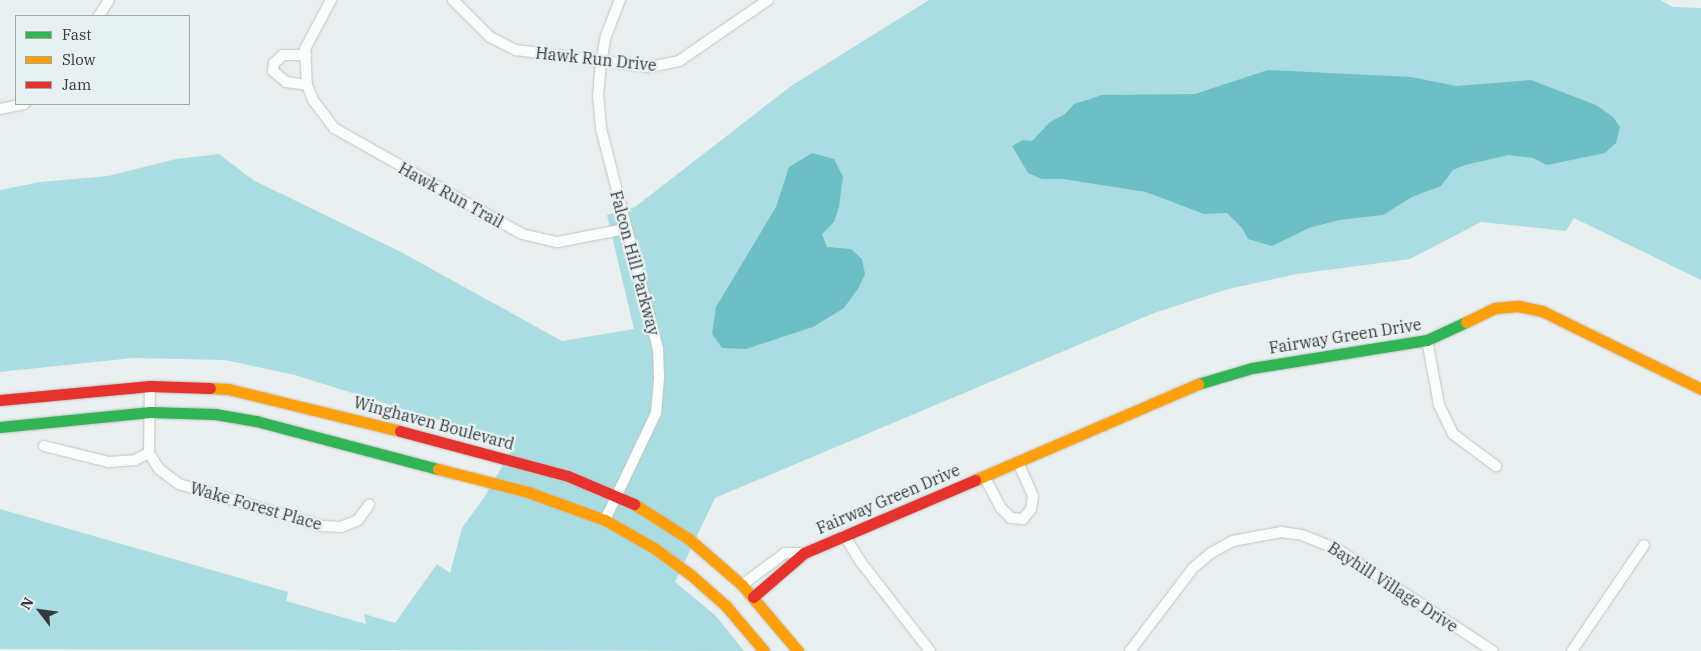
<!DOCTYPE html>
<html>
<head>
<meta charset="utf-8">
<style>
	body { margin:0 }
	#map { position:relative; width:1701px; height:651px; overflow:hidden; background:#eaeff0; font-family:"IBM Plex Serif",serif }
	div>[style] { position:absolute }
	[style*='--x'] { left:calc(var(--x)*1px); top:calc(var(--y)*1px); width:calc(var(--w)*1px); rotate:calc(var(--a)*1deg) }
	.green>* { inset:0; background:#aadde1 }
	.water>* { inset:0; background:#6ebfc5 }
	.roads { filter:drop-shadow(0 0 1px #c0c4c5) drop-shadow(0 0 1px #c0c4c5) }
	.street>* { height:10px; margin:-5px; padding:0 5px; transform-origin:5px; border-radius:5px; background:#fcfdfd }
	.fast>* { height:11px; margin:-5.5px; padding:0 5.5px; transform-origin:5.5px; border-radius:5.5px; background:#30b455 }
	.slow>* { height:11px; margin:-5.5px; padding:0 5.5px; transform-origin:5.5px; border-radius:5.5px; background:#ff9f0a }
	.jam>* { height:11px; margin:-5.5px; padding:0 5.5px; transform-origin:5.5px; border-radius:5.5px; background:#e5322d }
	span { translate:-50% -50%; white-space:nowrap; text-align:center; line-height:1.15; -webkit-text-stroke:4.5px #e8f1f2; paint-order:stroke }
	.street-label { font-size:16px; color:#353939 }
	.legend { position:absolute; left:15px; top:15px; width:175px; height:90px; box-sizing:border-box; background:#e8f1f2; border:1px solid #a0a7a8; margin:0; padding:6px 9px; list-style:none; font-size:15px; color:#353939 }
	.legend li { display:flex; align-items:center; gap:10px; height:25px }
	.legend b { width:25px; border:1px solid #a0a7a8 }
	.north { position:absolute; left:15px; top:586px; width:50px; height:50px; -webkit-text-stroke:4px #e8f1f2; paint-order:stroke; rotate:300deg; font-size:14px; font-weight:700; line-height:20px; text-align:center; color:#353939 }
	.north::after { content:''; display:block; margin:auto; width:18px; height:22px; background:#353939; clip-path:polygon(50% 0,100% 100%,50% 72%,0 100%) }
</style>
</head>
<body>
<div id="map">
	<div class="green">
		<div style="clip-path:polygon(929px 0,1660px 0,1673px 7px,1701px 8px,1701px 280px,1574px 218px,1566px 231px,1481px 222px,1410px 259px,1297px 274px,1228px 289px,1154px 313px,715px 498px,675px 582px,716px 616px,744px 651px,0 649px,0 509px,288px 592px,286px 601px,366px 624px,364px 614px,395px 623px,437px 564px,450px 573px,462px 528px,485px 496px,515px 444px,295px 375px,225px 360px,133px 358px,0 372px,0 190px,41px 182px,108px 176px,176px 159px,219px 154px,253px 180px,399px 251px,562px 341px,634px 329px,607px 215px,635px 207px,791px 86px)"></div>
	</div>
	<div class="water">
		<div style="clip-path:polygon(1268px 70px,1411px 77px,1456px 86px,1531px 80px,1596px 105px,1613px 117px,1620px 127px,1616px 143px,1605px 153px,1547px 165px,1533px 158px,1509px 155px,1465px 165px,1453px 170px,1441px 186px,1412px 197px,1383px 215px,1339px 220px,1309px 228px,1272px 246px,1248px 239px,1242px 228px,1227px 213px,1204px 214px,1146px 192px,1063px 179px,1042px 179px,1028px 173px,1012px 146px,1023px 140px,1032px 141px,1050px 122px,1065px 114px,1074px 104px,1102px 95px,1195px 94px)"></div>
		<div style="clip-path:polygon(812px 153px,834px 159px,843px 177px,839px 207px,834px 222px,822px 234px,827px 247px,851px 249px,862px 259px,865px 274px,858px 289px,844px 308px,813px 327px,746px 349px,722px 348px,712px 334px,716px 307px,776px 207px,789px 167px)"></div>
	</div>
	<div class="roads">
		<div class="street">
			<div style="--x:331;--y:0;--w:55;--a:118"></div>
			<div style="--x:305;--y:49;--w:36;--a:87"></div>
			<div style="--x:307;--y:85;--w:16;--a:68"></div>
			<div style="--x:313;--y:100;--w:35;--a:53"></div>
			<div style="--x:334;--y:128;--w:216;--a:29.4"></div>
			<div style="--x:522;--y:234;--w:37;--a:13"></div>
			<div style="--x:558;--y:242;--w:68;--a:-11"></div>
			<div style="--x:453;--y:0;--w:52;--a:45"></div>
			<div style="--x:490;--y:37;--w:29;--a:27"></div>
			<div style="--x:516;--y:50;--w:134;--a:7.3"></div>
			<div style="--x:649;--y:67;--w:31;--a:-11"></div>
			<div style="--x:679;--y:61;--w:108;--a:-34.4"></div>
			<div style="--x:99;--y:16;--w:19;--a:-58"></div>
			<div style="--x:306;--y:55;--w:23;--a:180"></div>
			<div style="--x:283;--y:55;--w:12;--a:138"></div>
			<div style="--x:274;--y:63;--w:8;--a:97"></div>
			<div style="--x:273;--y:71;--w:17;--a:40"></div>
			<div style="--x:286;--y:82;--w:21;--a:8"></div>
			<div style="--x:0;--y:109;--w:25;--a:-12"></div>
			<div style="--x:1427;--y:340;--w:66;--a:79.5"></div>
			<div style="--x:1439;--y:405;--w:32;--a:64"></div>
			<div style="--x:1453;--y:434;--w:54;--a:36.7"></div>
			<div style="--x:150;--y:386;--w:67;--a:90.9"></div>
			<div style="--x:149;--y:453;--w:19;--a:58"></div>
			<div style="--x:159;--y:469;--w:25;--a:37"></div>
			<div style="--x:179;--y:484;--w:149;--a:16.4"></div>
			<div style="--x:322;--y:526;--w:19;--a:3"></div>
			<div style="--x:341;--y:527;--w:18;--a:-22"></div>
			<div style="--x:358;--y:520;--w:19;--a:-54"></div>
			<div style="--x:44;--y:446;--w:66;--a:14"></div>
			<div style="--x:108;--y:462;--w:27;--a:-4"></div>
			<div style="--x:135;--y:460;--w:16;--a:-27"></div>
			<div style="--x:984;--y:476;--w:36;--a:62"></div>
			<div style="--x:1001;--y:508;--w:14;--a:45"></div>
			<div style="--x:1011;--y:518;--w:12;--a:5"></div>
			<div style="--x:1023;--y:519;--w:13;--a:-51"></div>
			<div style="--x:1031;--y:509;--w:13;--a:-81"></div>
			<div style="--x:1033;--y:496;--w:37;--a:-114"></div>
			<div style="--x:605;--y:520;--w:119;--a:-64.5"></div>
			<div style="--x:656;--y:413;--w:37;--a:-85"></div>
			<div style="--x:659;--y:376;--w:27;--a:-92"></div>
			<div style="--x:658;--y:349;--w:228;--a:-104.5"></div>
			<div style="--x:601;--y:128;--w:32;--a:-95"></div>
			<div style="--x:598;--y:96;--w:33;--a:-85"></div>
			<div style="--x:601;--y:63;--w:27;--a:-80"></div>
			<div style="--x:606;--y:36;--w:39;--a:-69"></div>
			<div style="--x:844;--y:535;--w:31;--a:58"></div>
			<div style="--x:860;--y:561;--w:114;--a:52.1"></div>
			<div style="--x:742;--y:585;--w:54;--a:-36.7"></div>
			<div style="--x:785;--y:553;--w:19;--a:0"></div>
			<div style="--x:1130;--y:651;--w:104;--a:-52.8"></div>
			<div style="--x:1193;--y:568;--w:23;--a:-40"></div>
			<div style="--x:1211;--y:553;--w:25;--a:-29"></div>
			<div style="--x:1233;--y:541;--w:49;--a:-10.6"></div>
			<div style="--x:1281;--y:532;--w:21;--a:8"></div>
			<div style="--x:1302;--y:535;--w:38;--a:22"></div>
			<div style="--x:1337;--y:549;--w:186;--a:33.2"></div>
			<div style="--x:1572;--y:651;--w:128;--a:-55.8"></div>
		</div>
		<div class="fast">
			<div style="--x:1198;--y:384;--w:56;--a:-16.5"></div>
			<div style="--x:1252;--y:368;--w:177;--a:-9.1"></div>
			<div style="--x:1427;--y:340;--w:43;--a:-24.8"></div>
			<div style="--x:0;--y:427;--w:151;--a:-5.7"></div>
			<div style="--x:150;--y:412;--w:65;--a:1.8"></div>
			<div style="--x:215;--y:414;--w:42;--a:9.7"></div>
			<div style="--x:256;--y:421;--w:188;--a:14.8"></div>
		</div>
		<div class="slow">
			<div style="--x:1466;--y:322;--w:32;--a:-26"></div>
			<div style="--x:1495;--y:308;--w:23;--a:-5"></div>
			<div style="--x:1518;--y:306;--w:25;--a:12"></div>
			<div style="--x:1542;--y:311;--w:177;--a:26.1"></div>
			<div style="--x:210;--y:388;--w:18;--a:3"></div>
			<div style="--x:228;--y:389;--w:177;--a:13.7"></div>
			<div style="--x:438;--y:469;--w:93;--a:14.3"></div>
			<div style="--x:528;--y:492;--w:82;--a:20"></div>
			<div style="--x:605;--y:520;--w:56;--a:29.7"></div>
			<div style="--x:654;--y:548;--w:46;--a:36.1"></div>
			<div style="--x:691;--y:575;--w:47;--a:41.5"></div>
			<div style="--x:726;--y:606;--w:59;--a:49.8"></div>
			<div style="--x:975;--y:480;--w:243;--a:-23.3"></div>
			<div style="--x:634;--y:504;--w:65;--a:32.5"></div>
			<div style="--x:689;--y:539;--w:70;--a:41"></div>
			<div style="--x:742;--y:585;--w:87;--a:49.7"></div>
		</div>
		<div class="jam">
			<div style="--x:0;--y:400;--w:151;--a:-5.3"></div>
			<div style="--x:150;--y:386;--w:60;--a:1.9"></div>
			<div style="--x:400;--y:431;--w:174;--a:15"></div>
			<div style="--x:568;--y:476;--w:72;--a:23"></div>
			<div style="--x:753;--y:597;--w:67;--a:-40.8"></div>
			<div style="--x:804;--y:553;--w:186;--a:-23.1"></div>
		</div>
	</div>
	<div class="street-label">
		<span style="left:596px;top:59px;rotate:6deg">Hawk Run Drive</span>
		<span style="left:451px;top:195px;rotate:29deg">Hawk Run Trail</span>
		<span style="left:635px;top:263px;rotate:75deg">Falcon Hill Parkway</span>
		<span style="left:1345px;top:336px;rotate:-9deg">Fairway Green Drive</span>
		<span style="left:434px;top:423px;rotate:15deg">Winghaven Boulevard</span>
		<span style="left:888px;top:499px;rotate:-23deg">Fairway Green Drive</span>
		<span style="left:256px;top:506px;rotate:16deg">Wake Forest Place</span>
		<span style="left:1393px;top:587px;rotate:33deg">Bayhill Village Drive</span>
	</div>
	<ul class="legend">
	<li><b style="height:6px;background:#30b455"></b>Fast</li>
	<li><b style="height:6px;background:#ff9f0a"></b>Slow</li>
	<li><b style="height:6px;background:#e5322d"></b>Jam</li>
	</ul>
	<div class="north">N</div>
</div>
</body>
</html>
